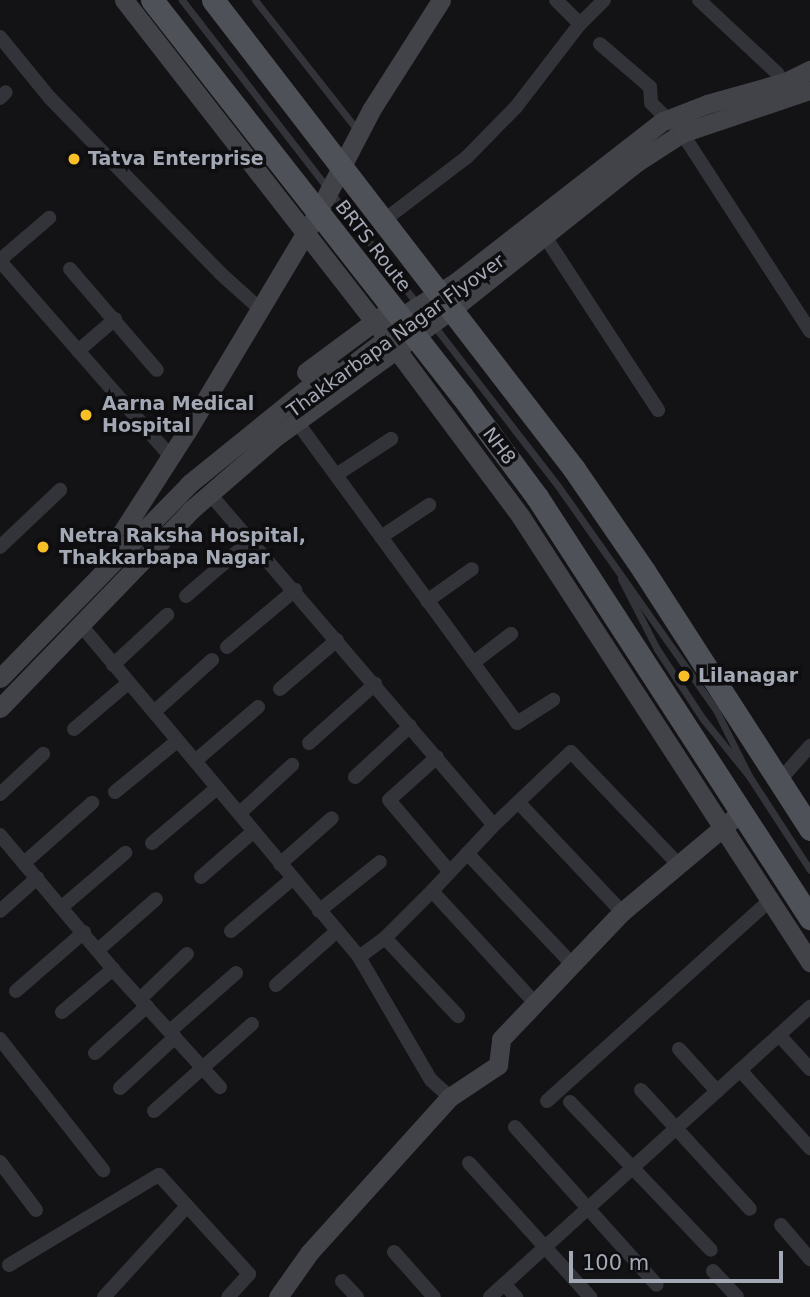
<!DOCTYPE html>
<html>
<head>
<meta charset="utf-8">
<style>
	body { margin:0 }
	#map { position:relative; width:810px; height:1297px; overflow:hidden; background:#131214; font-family:"DejaVu Sans",sans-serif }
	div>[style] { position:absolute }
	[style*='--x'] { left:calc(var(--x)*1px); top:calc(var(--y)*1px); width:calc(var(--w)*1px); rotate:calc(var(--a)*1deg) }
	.lane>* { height:7px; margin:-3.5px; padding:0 3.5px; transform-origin:3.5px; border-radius:3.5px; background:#333439 }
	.street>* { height:14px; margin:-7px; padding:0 7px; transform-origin:7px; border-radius:7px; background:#333439 }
	.secondary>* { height:19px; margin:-9.5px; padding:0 9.5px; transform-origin:9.5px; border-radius:9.5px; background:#414349 }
	.primary>* { height:23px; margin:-11.5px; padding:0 11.5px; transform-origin:11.5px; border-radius:11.5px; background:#4f5158 }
	.dots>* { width:19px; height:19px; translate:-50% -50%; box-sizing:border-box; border:4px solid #0e0d0f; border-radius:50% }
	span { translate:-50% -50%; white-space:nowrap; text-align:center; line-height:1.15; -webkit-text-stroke:7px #0e0d0f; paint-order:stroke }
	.poi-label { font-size:19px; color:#a3a8b5; font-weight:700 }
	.left { translate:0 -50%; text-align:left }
	.street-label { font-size:19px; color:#a3a8b5 }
	.scale { position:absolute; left:569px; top:1251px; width:214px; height:32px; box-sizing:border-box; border:4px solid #a3a8b5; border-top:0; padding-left:9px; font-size:21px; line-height:24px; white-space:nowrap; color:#a3a8b5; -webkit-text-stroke:5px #0e0d0f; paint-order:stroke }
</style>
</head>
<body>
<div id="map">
	<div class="lane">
		<div style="--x:182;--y:0;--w:614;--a:52.27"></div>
		<div style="--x:558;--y:486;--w:274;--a:54.8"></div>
		<div style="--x:716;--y:710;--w:74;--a:63.4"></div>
		<div style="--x:255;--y:0;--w:168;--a:51.8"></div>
		<div style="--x:621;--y:579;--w:79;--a:62.8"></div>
		<div style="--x:657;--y:649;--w:84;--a:56.7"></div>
		<div style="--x:703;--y:719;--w:73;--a:51.1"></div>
		<div style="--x:749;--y:776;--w:112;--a:57"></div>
	</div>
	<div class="street">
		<div style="--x:556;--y:0;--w:34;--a:45"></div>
		<div style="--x:699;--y:0;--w:108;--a:43.1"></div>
		<div style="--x:0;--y:37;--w:79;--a:50.7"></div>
		<div style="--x:50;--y:98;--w:244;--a:45.8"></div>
		<div style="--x:220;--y:273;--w:54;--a:42"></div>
		<div style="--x:600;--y:44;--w:66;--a:40.7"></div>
		<div style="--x:650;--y:87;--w:16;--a:86"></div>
		<div style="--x:651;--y:103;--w:43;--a:44.1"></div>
		<div style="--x:682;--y:133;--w:236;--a:57.1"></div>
		<div style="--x:0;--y:98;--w:8;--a:-45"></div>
		<div style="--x:383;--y:221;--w:106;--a:-37.3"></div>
		<div style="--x:467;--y:157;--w:70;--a:-45.6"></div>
		<div style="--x:516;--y:107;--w:105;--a:-52.4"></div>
		<div style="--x:580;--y:24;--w:34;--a:-45"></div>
		<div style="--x:544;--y:235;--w:209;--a:56.9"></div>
		<div style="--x:0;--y:260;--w:65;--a:-40.6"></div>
		<div style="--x:0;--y:261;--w:260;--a:48.9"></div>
		<div style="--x:70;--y:269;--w:133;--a:49.3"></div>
		<div style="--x:78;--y:351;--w:49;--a:-40.9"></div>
		<div style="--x:297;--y:422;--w:373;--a:53.8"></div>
		<div style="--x:517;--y:723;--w:43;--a:-32.6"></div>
		<div style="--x:336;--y:475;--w:66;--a:-33.2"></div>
		<div style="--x:210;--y:494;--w:436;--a:49.4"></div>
		<div style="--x:381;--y:537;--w:58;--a:-33.7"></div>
		<div style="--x:0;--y:547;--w:83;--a:-43.5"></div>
		<div style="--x:186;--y:596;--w:86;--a:-40.7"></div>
		<div style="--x:427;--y:601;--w:55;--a:-35.4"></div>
		<div style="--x:80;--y:624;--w:434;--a:50"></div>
		<div style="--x:359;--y:957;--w:143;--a:59.7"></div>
		<div style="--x:431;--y:1080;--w:25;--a:42"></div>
		<div style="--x:227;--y:647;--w:89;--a:-40"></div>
		<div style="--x:473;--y:663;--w:48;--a:-37.3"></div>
		<div style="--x:113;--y:665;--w:74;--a:-42.8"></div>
		<div style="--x:280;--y:689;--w:75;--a:-40.7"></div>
		<div style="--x:154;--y:712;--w:78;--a:-41.9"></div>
		<div style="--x:74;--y:729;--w:71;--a:-40.4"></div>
		<div style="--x:309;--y:743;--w:89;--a:-41.8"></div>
		<div style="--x:437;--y:757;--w:64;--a:138.1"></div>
		<div style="--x:389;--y:800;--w:94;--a:49.7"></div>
		<div style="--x:195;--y:761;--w:83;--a:-40.6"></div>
		<div style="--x:355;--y:777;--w:75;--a:-42.8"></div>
		<div style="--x:779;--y:781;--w:47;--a:-48.5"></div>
		<div style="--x:115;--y:792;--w:80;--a:-39.4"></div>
		<div style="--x:0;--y:794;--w:59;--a:-42.9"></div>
		<div style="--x:519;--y:803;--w:150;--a:46.6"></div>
		<div style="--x:240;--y:813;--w:71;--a:-42.7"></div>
		<div style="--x:0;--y:835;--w:182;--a:49.9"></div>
		<div style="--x:117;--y:974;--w:153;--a:47.7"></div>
		<div style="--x:152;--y:843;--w:85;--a:-40.2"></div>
		<div style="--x:467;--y:853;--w:153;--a:46.6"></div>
		<div style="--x:24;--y:863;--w:91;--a:-41.4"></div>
		<div style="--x:280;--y:864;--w:69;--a:-41.5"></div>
		<div style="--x:201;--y:877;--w:70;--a:-41"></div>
		<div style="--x:63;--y:906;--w:82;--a:-40.5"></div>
		<div style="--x:0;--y:911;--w:50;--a:-41.7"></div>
		<div style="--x:319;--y:911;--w:78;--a:-38.8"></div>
		<div style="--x:231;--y:931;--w:80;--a:-40.4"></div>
		<div style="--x:385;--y:938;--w:107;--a:46.9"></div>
		<div style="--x:98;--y:950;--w:77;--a:-41.3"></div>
		<div style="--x:359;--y:957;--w:32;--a:-36"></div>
		<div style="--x:385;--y:938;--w:66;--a:-45"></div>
		<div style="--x:276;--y:985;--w:81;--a:-41.5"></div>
		<div style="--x:16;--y:991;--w:90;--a:-40.9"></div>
		<div style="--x:140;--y:999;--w:65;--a:-43.8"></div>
		<div style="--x:535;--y:1003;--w:152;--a:-132.6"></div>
		<div style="--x:432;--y:891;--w:91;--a:-46.8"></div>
		<div style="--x:494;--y:825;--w:106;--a:-43.5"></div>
		<div style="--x:571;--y:752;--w:153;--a:46.3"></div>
		<div style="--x:62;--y:1012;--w:67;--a:-40.1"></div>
		<div style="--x:170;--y:1031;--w:88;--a:-41.3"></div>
		<div style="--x:779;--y:1035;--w:46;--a:47.6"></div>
		<div style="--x:0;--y:1039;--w:167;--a:51.8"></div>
		<div style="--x:679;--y:1049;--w:57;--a:47.9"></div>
		<div style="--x:95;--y:1053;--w:70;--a:-42.1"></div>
		<div style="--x:740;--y:1070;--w:105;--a:48.1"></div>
		<div style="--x:120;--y:1088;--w:75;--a:-42.8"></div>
		<div style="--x:641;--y:1090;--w:161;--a:47.5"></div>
		<div style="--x:547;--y:1101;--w:300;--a:-42"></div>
		<div style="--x:570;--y:1102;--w:204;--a:46.4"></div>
		<div style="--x:154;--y:1111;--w:131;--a:-41.6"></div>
		<div style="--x:515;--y:1127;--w:212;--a:48.1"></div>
		<div style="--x:0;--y:1162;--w:60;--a:53.1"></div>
		<div style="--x:469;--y:1163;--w:181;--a:47.9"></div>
		<div style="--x:781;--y:1225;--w:45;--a:49.5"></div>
		<div style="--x:394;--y:1252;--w:60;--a:48.4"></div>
		<div style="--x:9;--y:1265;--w:175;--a:-31"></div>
		<div style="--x:159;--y:1175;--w:134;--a:47.7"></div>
		<div style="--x:249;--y:1274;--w:31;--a:132"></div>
		<div style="--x:713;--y:1271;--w:35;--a:47"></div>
		<div style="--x:342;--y:1281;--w:22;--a:47"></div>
		<div style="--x:504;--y:1284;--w:18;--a:47"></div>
		<div style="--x:104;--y:1297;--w:123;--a:-47.6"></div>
		<div style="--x:490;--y:1297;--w:432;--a:-42.2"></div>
	</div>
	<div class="secondary">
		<div style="--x:124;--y:0;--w:442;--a:52.1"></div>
		<div style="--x:396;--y:349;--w:209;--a:53.3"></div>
		<div style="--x:521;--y:517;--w:531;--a:57"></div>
		<div style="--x:388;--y:325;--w:80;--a:-32.3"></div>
		<div style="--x:456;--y:282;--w:262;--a:-37.9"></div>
		<div style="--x:663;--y:121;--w:47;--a:-21.1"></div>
		<div style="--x:707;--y:104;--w:81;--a:-15.8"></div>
		<div style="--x:785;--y:82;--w:28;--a:-26"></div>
		<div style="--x:306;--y:372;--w:96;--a:-36.5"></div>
		<div style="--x:324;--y:386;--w:93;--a:-37.1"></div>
		<div style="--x:132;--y:554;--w:21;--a:-137"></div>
		<div style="--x:117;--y:540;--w:130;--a:-57.3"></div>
		<div style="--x:187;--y:431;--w:255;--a:-59.1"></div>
		<div style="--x:318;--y:212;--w:115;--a:-62.5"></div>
		<div style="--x:371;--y:110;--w:130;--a:-57.5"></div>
		<div style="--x:0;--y:678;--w:271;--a:-45.7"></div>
		<div style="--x:189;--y:484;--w:183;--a:-39"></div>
		<div style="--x:0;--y:708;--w:275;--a:-46"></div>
		<div style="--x:191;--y:510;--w:110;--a:-40.9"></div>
		<div style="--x:274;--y:438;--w:218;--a:-35.9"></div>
		<div style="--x:451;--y:310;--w:238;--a:-38.5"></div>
		<div style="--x:637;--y:162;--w:54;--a:-32.8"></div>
		<div style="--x:682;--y:133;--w:135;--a:-18.6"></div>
		<div style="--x:278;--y:1297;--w:54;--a:-54.8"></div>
		<div style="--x:309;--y:1253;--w:210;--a:-47.9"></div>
		<div style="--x:450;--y:1097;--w:58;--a:-33.7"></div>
		<div style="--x:498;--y:1065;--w:26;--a:-83"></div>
		<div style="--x:501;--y:1039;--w:175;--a:-46.4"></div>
		<div style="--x:622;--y:912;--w:145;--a:-40"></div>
	</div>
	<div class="primary">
		<div style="--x:152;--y:0;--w:503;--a:51.95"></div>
		<div style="--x:462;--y:396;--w:126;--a:53.4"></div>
		<div style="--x:537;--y:497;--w:502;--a:57.04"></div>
		<div style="--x:213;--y:0;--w:592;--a:52.41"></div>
		<div style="--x:574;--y:469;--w:124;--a:55.5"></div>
		<div style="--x:644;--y:571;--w:307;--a:57.2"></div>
	</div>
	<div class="dots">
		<div style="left:74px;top:159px;background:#f8bf27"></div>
		<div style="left:86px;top:415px;background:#f8bf27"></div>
		<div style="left:43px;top:547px;background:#f8bf27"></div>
		<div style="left:684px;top:676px;background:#f8bf27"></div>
	</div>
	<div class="poi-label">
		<span class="left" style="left:88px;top:159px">Tatva Enterprise</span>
		<span class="left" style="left:102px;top:415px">Aarna Medical<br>Hospital</span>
		<span class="left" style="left:59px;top:547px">Netra Raksha Hospital,<br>Thakkarbapa Nagar</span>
		<span class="left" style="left:698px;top:676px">Lilanagar</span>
	</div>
	<div class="street-label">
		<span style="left:373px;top:246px;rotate:52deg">BRTS Route</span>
		<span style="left:396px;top:336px;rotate:-36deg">Thakkarbapa Nagar Flyover</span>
		<span style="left:499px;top:446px;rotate:53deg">NH8</span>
	</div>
	<div class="scale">100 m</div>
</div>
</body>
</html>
